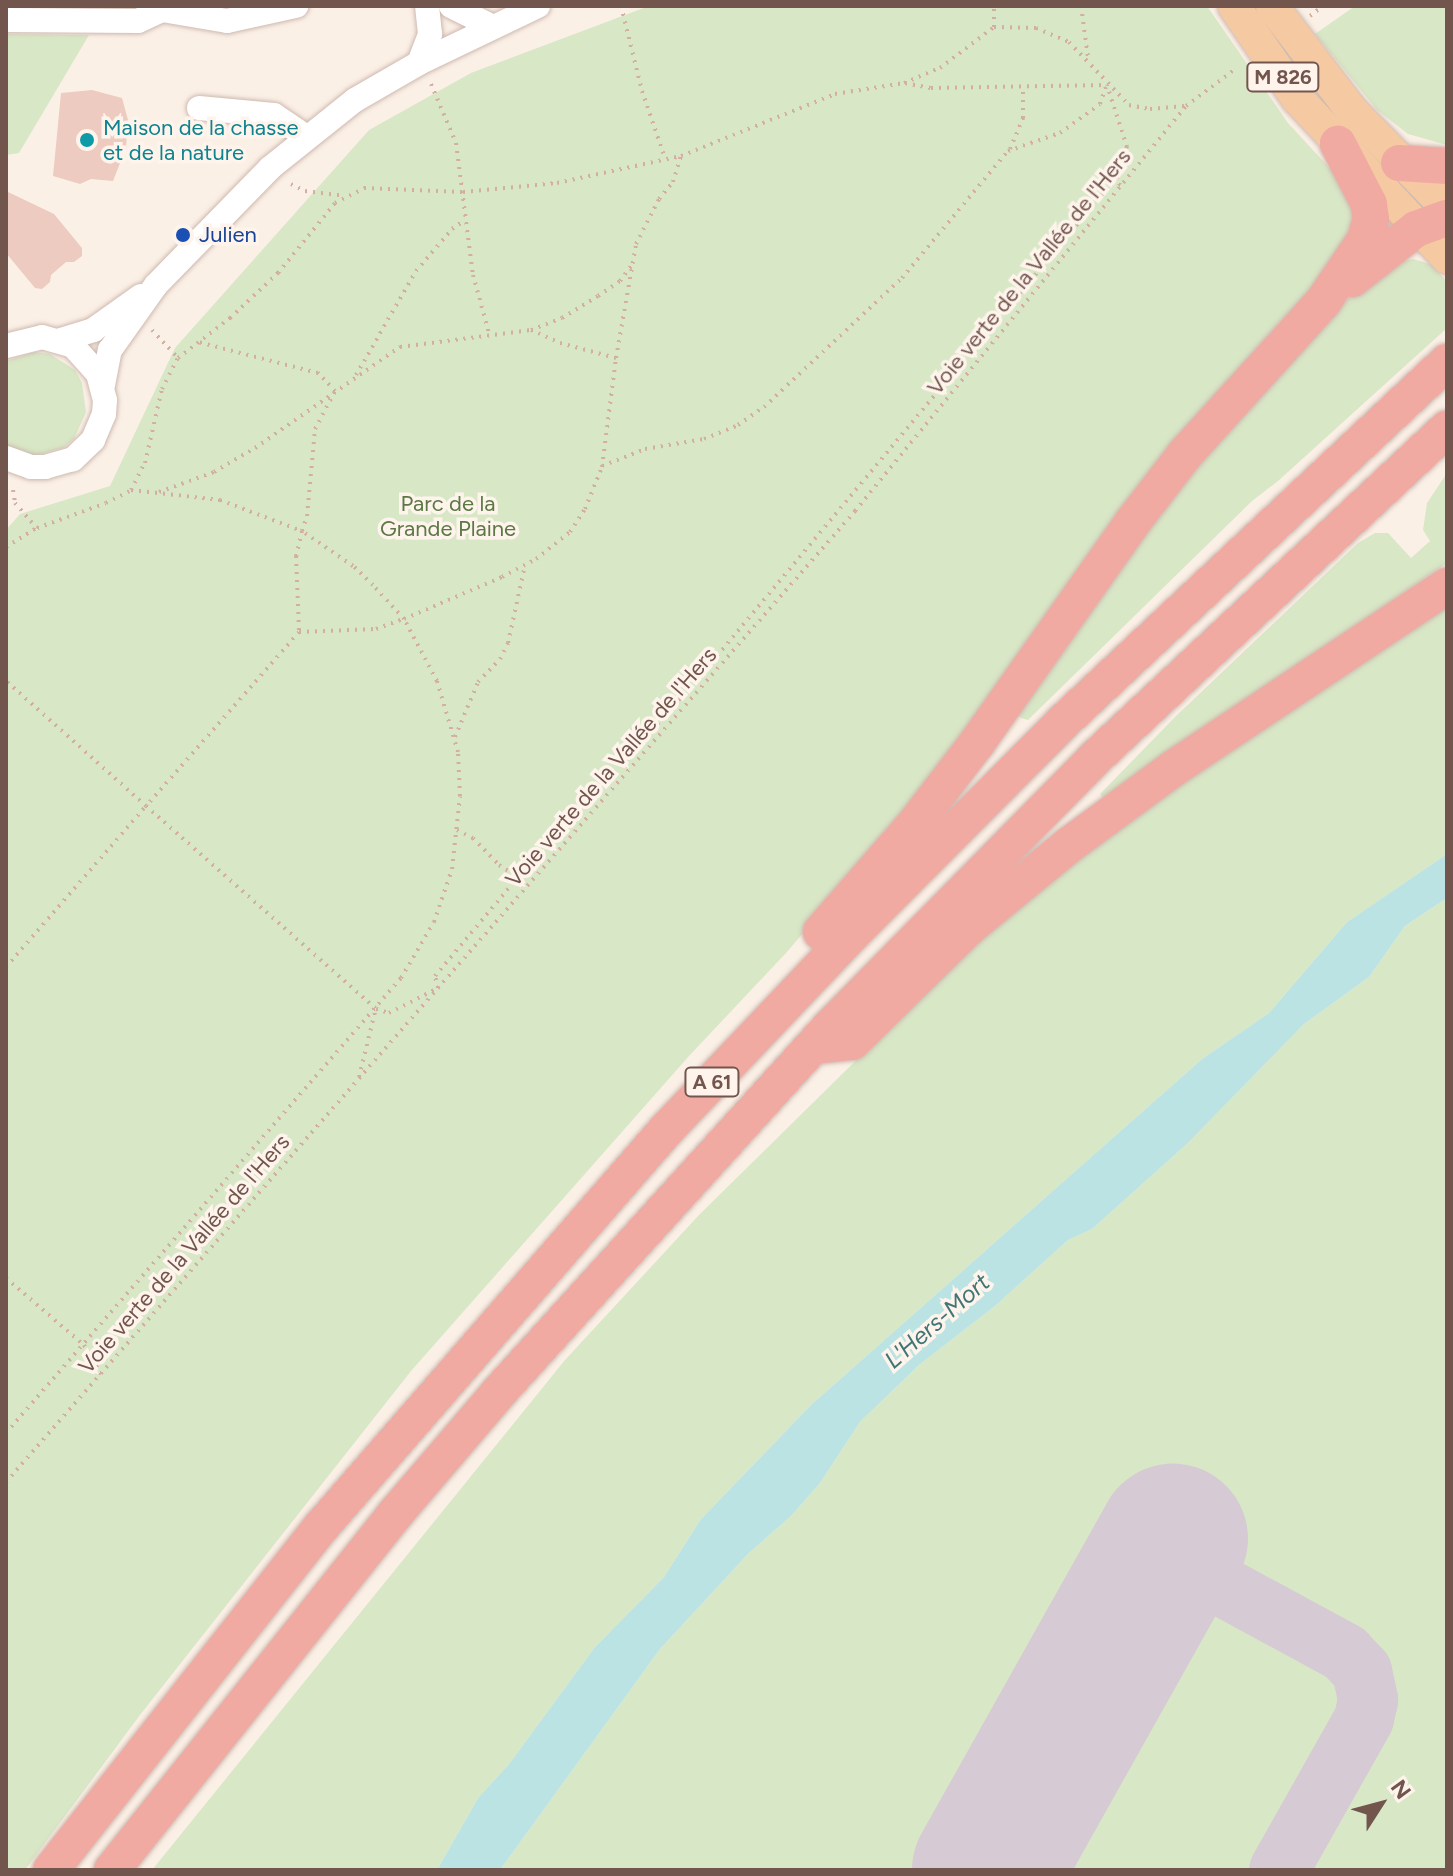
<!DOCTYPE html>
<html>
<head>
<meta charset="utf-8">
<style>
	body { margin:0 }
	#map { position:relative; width:1453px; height:1876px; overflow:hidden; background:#fbf0e6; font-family:Figtree,sans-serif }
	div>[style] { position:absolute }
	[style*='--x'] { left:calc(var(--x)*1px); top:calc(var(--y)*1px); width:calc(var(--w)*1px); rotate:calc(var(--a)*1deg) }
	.green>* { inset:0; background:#d8e7c6 }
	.water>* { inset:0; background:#bce3e3 }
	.taxiway>* { height:60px; margin:-30px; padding:0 30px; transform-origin:30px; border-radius:30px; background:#d6cad5 }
	.runway>* { height:150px; margin:-75px; padding:0 75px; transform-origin:75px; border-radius:75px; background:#d6cad5 }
	.building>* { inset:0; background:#eecbc0 }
	.path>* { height:4px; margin-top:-2px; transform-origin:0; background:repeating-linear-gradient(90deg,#d3afa3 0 2px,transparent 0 8px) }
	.roads { filter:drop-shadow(0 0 2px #ceb9b0) drop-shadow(0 0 2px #ceb9b0) }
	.minor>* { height:24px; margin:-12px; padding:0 12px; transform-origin:12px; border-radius:12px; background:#fff }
	.major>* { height:32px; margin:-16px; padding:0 16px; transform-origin:16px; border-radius:16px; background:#f5caa3 }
	.highway>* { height:36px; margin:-18px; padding:0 18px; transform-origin:18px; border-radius:18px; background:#f1aaa1 }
	.dots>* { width:22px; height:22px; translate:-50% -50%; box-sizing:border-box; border:4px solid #fef4ec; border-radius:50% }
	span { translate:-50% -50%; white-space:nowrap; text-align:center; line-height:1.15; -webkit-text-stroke:7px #fef4ec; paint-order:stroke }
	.shield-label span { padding:2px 6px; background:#fef4ec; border:2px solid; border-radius:6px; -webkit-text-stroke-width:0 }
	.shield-label { font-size:20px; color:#72554d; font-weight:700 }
	.culture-label { font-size:22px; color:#0d838f }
	.left { translate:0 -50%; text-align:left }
	.transit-label { font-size:22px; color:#164399 }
	.street-label { font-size:22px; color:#72554d }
	.park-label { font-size:22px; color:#5c7845 }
	.water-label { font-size:24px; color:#427676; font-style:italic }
	.frame { position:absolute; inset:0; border:8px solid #72554d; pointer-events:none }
	.north { position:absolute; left:1341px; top:1764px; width:80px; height:80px; -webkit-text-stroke:6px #fef4ec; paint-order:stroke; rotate:54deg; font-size:22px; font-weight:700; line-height:32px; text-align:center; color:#72554d }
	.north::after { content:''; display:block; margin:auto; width:28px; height:36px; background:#72554d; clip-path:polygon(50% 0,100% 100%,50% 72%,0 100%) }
</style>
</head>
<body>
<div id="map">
	<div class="green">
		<div style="clip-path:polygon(649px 6px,1207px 6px,1288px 123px,1348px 188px,1353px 200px,1353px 230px,1329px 273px,1280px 322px,1165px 451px,941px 772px,786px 953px,689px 1056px,411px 1371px,140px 1715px,25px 1870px,6px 1870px,6px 530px,20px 514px,110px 486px,175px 348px,369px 130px,471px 73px)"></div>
		<div style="clip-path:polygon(1355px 6px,1447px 6px,1447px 145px,1408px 134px,1377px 110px,1315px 34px)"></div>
		<div style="clip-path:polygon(6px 34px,89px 35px,19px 153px,6px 155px)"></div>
		<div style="clip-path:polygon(1413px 259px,1430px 264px,1447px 281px,1447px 328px,1278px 481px,1252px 501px,1028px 720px,1021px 718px,1015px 713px,1127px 550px,1275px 373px,1381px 266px)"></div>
		<div style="clip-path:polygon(35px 352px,50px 354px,75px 370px,82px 383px,86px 412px,74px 439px,63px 448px,34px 456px,6px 448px,6px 361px)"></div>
		<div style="clip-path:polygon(1447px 473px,1447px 563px,1103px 798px,1100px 794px,1175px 717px,1358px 543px,1375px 533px,1388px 533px,1411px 558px,1430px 541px,1423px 530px,1427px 503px)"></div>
		<div style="clip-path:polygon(1447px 603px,1447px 854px,1347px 922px,1269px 1013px,1202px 1059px,811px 1405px,701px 1519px,664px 1577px,595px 1647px,509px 1764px,478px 1798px,437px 1870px,152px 1870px,565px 1360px,699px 1215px,967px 951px,1020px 904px,1142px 809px)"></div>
		<div style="clip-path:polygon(1447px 898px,1447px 1870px,1297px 1870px,1383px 1711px,1384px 1686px,1374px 1660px,1356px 1640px,1134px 1514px,933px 1870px,500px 1870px,660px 1649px,748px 1554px,792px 1515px,820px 1483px,860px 1422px,919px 1365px,995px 1306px,1068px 1240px,1092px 1229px,1188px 1143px,1304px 1024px,1369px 977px,1405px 926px)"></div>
		<div style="clip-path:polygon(1215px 1608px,1237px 1612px,1330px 1661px,1346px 1672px,1353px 1690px,1342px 1729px,1263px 1870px,1044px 1870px,1178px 1630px)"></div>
	</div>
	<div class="water">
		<div style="clip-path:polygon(1447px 854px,1447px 898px,1405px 926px,1369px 977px,1304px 1024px,1188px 1143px,1092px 1229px,1068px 1240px,995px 1306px,919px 1365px,860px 1422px,820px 1483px,792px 1515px,748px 1554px,660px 1649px,500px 1870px,437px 1870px,478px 1798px,509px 1764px,595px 1647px,664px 1577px,701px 1519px,811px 1405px,1202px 1059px,1269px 1013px,1347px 922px)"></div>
	</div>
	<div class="taxiway">
		<div style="--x:1140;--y:1598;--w:35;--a:-39"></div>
		<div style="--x:1167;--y:1576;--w:29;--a:-8"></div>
		<div style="--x:1196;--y:1572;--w:170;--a:28.5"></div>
		<div style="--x:1345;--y:1653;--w:25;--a:47"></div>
		<div style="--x:1362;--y:1671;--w:30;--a:78"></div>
		<div style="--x:1368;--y:1700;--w:19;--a:102"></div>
		<div style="--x:1364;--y:1719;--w:173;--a:119.4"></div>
	</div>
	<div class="runway">
		<div style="--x:987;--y:1870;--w:380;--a:-60.7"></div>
	</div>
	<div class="building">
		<div style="clip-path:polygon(92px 90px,122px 98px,128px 120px,126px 148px,113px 181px,91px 179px,80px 184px,53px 176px,61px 93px)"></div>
		<div style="clip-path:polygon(6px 191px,54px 214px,82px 248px,82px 256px,74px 262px,66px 262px,51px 275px,50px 282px,42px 289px,35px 288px,6px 253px)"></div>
	</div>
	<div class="path">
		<div style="--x:621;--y:6;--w:88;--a:76.1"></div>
		<div style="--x:642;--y:91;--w:71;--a:71.1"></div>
		<div style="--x:1081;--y:6;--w:51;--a:82.2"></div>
		<div style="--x:1310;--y:16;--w:16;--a:-38"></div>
		<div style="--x:994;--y:27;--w:21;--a:-90"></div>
		<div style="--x:905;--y:83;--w:26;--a:11"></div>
		<div style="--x:931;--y:88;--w:176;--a:-1"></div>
		<div style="--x:431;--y:84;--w:64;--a:67"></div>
		<div style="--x:456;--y:143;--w:133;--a:82.7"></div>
		<div style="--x:473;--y:275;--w:60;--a:74.6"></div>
		<div style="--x:1010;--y:149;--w:34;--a:-67"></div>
		<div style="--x:1023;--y:118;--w:32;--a:-90"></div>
		<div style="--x:291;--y:184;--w:16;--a:27"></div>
		<div style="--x:305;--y:191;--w:38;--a:7"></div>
		<div style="--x:152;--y:330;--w:38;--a:47"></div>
		<div style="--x:531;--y:330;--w:32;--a:24"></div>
		<div style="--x:560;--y:343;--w:58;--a:15"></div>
		<div style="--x:356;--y:375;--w:120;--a:-60"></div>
		<div style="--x:416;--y:271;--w:55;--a:-49.4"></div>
		<div style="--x:452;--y:229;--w:16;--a:-35"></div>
		<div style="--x:602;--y:466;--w:46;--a:-21.6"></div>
		<div style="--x:645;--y:449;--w:60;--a:-9.6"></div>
		<div style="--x:704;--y:439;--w:37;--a:-22"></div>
		<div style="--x:738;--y:425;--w:32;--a:-35"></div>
		<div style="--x:764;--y:407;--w:189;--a:-43.1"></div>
		<div style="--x:902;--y:278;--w:165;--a:-50.2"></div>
		<div style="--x:1008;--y:151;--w:55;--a:-19.1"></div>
		<div style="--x:1060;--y:133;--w:49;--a:-35.9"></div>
		<div style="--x:1100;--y:104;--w:18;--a:-71"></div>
		<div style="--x:6;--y:489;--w:7;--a:8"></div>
		<div style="--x:13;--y:490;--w:13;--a:81"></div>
		<div style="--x:15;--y:503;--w:33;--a:49"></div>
		<div style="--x:131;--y:490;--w:30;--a:-63"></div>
		<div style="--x:145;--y:463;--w:76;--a:-77.1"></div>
		<div style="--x:162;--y:389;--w:35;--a:-63"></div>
		<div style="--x:178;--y:358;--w:66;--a:-37.6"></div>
		<div style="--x:230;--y:318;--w:66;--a:-43.2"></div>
		<div style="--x:278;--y:273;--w:90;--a:-50.8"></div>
		<div style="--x:335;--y:203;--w:33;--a:-27"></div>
		<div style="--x:364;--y:188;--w:99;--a:2.3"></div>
		<div style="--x:463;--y:192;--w:94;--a:-5.5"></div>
		<div style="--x:557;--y:183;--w:127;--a:-12.3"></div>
		<div style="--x:681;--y:156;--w:166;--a:-21.9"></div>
		<div style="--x:835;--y:94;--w:70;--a:-9.1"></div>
		<div style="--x:904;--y:83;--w:39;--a:-23"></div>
		<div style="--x:940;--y:68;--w:68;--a:-37.2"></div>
		<div style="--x:994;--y:27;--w:42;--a:1.4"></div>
		<div style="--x:1036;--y:28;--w:36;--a:23"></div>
		<div style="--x:1069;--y:42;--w:87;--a:46.4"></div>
		<div style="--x:1129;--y:105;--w:21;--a:11"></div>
		<div style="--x:1150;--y:109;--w:35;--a:-5"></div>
		<div style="--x:159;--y:492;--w:59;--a:-20"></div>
		<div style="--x:214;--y:472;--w:48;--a:-30.3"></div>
		<div style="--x:255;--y:448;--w:177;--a:-34.9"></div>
		<div style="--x:400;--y:347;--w:132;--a:-7.4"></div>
		<div style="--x:531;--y:330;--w:33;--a:-21"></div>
		<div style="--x:562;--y:318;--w:42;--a:-31.4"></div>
		<div style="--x:598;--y:296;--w:27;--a:-34"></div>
		<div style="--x:620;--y:281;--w:19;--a:-54"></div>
		<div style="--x:6;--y:547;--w:36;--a:-32"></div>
		<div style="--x:37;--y:528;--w:73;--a:-19.9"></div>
		<div style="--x:106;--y:503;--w:28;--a:-27"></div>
		<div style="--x:131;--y:490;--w:90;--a:6.4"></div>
		<div style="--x:220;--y:500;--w:88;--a:20.7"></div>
		<div style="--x:302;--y:531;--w:26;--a:103"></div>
		<div style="--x:296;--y:556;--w:76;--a:87.7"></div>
		<div style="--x:299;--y:632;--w:232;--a:131.3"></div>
		<div style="--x:146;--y:806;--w:188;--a:-138.2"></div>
		<div style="--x:299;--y:632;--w:77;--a:-2.2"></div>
		<div style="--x:376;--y:629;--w:30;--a:-20"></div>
		<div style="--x:404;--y:619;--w:107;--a:-23.2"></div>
		<div style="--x:502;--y:577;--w:38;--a:-28"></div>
		<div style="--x:536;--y:559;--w:43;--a:-38.5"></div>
		<div style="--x:570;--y:532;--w:27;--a:-57"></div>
		<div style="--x:585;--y:509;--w:45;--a:-68"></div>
		<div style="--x:602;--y:467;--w:110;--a:-82.7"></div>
		<div style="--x:616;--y:358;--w:116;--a:-80"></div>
		<div style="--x:636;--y:244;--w:51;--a:-62.9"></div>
		<div style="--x:659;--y:199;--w:22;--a:-51"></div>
		<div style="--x:673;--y:182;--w:27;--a:-73"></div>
		<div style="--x:455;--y:737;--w:60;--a:-67.3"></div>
		<div style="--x:478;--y:682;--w:32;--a:-46"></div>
		<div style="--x:500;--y:659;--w:18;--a:-63"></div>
		<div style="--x:508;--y:643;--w:80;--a:-77.7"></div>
		<div style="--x:457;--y:830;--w:18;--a:27"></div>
		<div style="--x:473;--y:838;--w:37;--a:46"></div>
		<div style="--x:499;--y:865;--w:22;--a:32"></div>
		<div style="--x:6;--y:967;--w:213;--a:-49"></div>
		<div style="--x:146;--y:806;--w:307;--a:41.4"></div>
		<div style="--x:376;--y:1009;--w:14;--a:17"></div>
		<div style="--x:389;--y:1013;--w:55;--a:-27"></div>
		<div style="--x:438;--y:988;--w:12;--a:-104"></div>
		<div style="--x:435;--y:976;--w:129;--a:-50"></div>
		<div style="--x:518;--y:877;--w:63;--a:-45.6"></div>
		<div style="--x:562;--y:832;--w:219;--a:-48.5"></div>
		<div style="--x:707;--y:668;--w:630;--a:-50.15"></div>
		<div style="--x:1111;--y:184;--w:9;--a:6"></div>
		<div style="--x:1120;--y:185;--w:7;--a:-117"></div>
		<div style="--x:1117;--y:179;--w:34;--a:-73"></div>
		<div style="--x:1127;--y:147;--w:65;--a:-107.9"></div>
		<div style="--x:359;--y:1077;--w:67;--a:-76.2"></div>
		<div style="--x:6;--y:1278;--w:103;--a:40.7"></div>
		<div style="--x:84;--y:1345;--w:34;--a:60"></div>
		<div style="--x:6;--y:1433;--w:603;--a:-49.04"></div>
		<div style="--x:401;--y:978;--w:65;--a:-59.5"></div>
		<div style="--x:434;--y:922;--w:56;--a:-71.2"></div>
		<div style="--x:452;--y:869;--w:73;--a:-83.7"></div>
		<div style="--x:460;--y:796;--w:44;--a:-92.6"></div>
		<div style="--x:458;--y:752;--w:74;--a:-106.5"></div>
		<div style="--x:437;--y:681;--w:70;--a:-118"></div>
		<div style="--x:404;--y:619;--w:46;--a:-132.4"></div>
		<div style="--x:373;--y:585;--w:28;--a:-136"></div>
		<div style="--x:353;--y:566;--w:62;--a:-145.5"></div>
		<div style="--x:302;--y:531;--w:16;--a:-72"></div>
		<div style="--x:307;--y:516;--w:87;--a:-84.7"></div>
		<div style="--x:315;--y:429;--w:43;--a:-62.2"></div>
		<div style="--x:335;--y:391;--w:25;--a:-133"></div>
		<div style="--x:318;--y:373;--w:124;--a:-165.5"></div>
		<div style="--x:6;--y:1482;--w:1290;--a:-48.83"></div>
		<div style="--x:855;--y:511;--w:523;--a:-50.74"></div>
		<div style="--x:1186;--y:106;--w:60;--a:-36.9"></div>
	</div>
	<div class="roads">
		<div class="minor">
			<div style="--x:451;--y:6;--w:47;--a:26.6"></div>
			<div style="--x:6;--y:20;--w:132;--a:0.4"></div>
			<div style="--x:138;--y:21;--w:26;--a:-25"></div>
			<div style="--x:162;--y:10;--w:66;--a:9.6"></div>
			<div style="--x:227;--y:21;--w:71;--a:-12.3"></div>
			<div style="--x:419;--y:63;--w:31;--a:-69"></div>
			<div style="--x:430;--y:34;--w:28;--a:-96"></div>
			<div style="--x:199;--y:108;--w:75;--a:5.3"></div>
			<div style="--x:274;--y:115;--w:40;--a:34"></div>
			<div style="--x:61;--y:340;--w:34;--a:-17"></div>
			<div style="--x:93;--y:330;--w:59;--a:-35.3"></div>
			<div style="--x:6;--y:346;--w:37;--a:-14"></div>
			<div style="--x:42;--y:337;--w:32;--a:16"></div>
			<div style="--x:73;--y:346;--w:38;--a:48"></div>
			<div style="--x:98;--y:374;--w:27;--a:75"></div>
			<div style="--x:105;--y:400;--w:14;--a:94"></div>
			<div style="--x:104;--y:414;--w:28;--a:113"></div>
			<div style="--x:93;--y:440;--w:28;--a:136"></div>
			<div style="--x:73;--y:459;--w:29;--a:164"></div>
			<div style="--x:45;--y:467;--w:14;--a:180"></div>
			<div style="--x:31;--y:467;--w:27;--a:-160"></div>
			<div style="--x:103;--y:385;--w:36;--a:-79"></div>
			<div style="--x:110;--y:350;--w:80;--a:-54.7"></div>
			<div style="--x:156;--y:285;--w:163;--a:-45.7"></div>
			<div style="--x:270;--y:168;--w:109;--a:-38.7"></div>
			<div style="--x:355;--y:100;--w:74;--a:-30"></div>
			<div style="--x:419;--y:63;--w:132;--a:-25.6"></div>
		</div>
		<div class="major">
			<div style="--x:1234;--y:6;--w:112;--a:55.6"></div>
			<div style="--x:1297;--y:98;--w:219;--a:46.8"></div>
			<div style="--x:1272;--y:6;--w:132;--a:52.7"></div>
			<div style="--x:1352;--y:111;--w:136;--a:45.6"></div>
		</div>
		<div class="highway">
			<div style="--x:1399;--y:163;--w:48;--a:3.6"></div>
			<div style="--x:1352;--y:279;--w:81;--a:-38"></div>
			<div style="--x:1416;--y:229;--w:33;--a:-20"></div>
			<div style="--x:821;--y:932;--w:143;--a:-49"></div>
			<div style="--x:915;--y:824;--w:102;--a:-52.6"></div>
			<div style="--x:977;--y:743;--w:269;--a:-54.8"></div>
			<div style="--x:1132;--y:523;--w:88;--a:-52.4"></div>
			<div style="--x:1186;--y:453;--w:204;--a:-47.8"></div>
			<div style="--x:1323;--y:302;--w:75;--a:-55.9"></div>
			<div style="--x:1365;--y:240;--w:22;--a:-74"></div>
			<div style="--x:1371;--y:219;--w:15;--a:-98"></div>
			<div style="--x:1369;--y:204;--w:68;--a:-117.3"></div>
			<div style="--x:813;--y:1046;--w:39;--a:-6"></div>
			<div style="--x:852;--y:1042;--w:163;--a:-44.5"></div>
			<div style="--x:968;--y:928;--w:131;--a:-39.4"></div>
			<div style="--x:1069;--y:845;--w:130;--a:-36.3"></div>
			<div style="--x:1174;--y:768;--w:328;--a:-33.7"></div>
			<div style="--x:51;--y:1870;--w:438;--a:-51.8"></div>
			<div style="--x:322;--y:1526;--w:525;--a:-49.02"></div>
			<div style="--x:666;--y:1130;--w:270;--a:-46.5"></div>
			<div style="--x:852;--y:934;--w:296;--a:-45.1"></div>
			<div style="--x:1061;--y:724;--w:529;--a:-43.16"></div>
			<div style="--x:112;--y:1870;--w:455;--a:-51.5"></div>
			<div style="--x:395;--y:1514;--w:162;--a:-49.5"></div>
			<div style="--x:500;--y:1391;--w:494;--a:-47.8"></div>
			<div style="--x:832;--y:1025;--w:372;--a:-45.4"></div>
			<div style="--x:1093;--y:760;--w:485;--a:-43.1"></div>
		</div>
	</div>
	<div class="dots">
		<div style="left:87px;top:140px;background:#0f9aa8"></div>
		<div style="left:183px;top:235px;background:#1a4fb4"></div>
	</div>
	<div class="shield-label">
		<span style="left:1283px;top:77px">M 826</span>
		<span style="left:712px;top:1082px">A 61</span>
	</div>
	<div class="culture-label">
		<span class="left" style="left:103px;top:140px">Maison de la chasse<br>et de la nature</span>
	</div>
	<div class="transit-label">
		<span class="left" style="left:199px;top:235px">Julien</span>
	</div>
	<div class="street-label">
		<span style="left:1029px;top:272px;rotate:-51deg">Voie verte de la Vallée de l'Hers</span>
		<span style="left:611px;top:767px;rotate:-49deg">Voie verte de la Vallée de l'Hers</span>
		<span style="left:184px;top:1254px;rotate:-49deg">Voie verte de la Vallée de l'Hers</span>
	</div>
	<div class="park-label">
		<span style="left:448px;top:516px">Parc de la<br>Grande Plaine</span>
	</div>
	<div class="water-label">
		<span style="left:937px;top:1321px;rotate:-41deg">L'Hers-Mort</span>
	</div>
	<div class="frame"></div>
	<div class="north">N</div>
</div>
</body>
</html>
